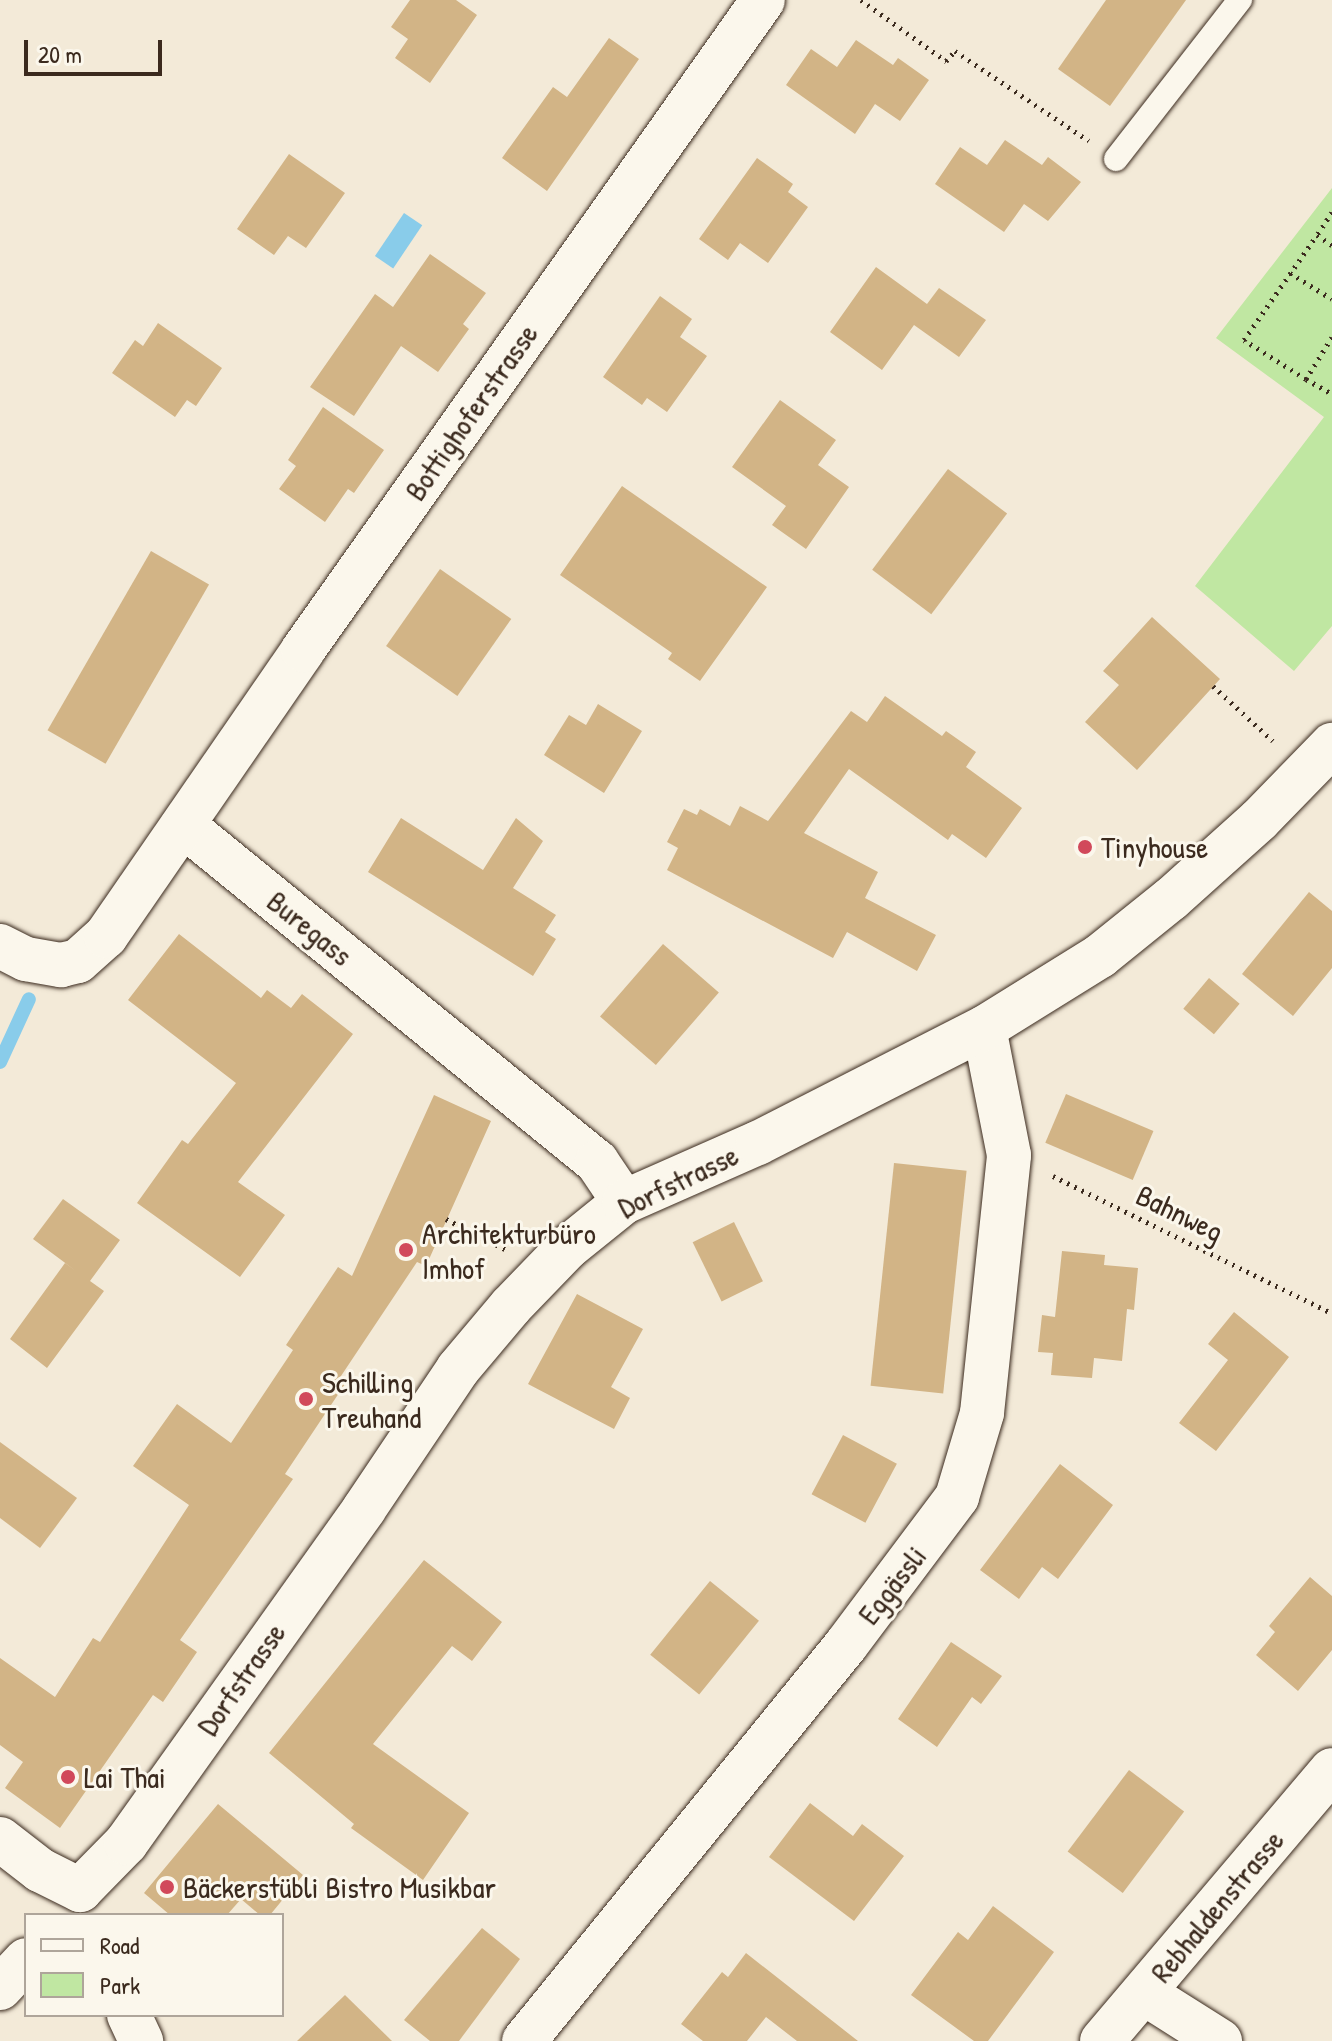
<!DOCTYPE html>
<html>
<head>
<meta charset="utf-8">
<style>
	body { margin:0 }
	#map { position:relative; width:1332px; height:2041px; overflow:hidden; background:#f3ead8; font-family:"Patrick Hand",sans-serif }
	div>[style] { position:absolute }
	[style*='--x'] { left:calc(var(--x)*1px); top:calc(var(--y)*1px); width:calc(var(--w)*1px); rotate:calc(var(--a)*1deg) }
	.green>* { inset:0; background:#c0e7a2 }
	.water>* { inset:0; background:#89ccea; transform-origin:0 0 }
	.stream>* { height:14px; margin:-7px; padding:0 7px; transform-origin:7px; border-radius:7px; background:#89ccea }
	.building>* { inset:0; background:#d2b486; transform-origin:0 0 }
	.path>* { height:5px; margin-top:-2.5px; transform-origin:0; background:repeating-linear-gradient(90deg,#3b2a1e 0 2px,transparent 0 8px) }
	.roads { filter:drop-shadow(0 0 2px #3b2a1e) drop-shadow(0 0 2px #3b2a1e) }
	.lane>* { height:24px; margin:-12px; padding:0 12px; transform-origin:12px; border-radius:12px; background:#fbf7ec }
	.street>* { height:44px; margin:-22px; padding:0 22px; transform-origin:22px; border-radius:22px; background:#fbf7ec }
	.secondary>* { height:44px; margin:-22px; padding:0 22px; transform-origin:22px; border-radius:22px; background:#fbf7ec }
	.dots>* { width:22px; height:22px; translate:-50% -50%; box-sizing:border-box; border:4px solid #fbf7ec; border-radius:50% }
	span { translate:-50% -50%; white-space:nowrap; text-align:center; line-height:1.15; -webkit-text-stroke:6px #fbf7ec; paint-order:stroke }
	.street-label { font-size:30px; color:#3b2a1e }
	.poi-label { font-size:30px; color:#3b2a1e }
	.left { translate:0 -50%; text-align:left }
	.legend { position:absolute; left:24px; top:1913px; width:260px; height:104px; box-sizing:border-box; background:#fbf7ec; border:2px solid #aea59a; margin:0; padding:10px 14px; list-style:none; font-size:24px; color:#3b2a1e }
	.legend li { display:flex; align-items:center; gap:16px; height:40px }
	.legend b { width:40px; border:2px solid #aea59a }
	.scale { position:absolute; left:24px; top:40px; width:138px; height:36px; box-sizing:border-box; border:4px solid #3b2a1e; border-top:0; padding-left:10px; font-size:24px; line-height:28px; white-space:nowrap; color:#3b2a1e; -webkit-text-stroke:6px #fbf7ec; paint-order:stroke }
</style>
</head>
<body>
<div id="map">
	<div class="green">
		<div style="clip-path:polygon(1332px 188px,1332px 626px,1294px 671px,1195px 586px,1324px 417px,1216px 338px)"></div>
	</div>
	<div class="water">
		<div style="left:404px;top:213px;width:22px;height:52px;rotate:34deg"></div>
	</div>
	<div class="stream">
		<div style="--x:0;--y:1062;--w:69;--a:-65.3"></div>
	</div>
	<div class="building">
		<div style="clip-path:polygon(410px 0,456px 0,477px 15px,430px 83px,395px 58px,408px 39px,391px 27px)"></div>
		<div style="clip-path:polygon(1106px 0,1186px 0,1110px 106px,1058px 69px)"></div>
		<div style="clip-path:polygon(609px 38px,639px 59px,547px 191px,502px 158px,553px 87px,567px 97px)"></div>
		<div style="clip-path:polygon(856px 40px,893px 65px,898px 58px,929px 80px,900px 121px,875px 104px,855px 134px,786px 85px,811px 49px,837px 67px)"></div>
		<div style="clip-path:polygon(1005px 140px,1042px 165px,1048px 157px,1081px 182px,1048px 221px,1024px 204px,1004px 232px,935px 184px,960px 147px,987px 165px)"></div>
		<div style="clip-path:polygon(289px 154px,345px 193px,306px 248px,288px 236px,274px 255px,237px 229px)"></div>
		<div style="clip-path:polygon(757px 158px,793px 184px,788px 192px,808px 207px,768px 263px,740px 243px,728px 260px,699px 239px)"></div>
		<div style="clip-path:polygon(430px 254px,486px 293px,463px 324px,469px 329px,438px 372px,401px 346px,354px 416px,310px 387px,375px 294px,393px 307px)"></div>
		<div style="clip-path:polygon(876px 267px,927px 304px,939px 288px,986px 320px,959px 357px,914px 325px,882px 370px,830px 332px)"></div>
		<div style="clip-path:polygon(660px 296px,692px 319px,680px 337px,707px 356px,667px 412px,647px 398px,642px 405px,603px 377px)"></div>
		<div style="clip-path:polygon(158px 323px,222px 368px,196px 406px,187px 400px,175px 417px,112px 373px,135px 340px,143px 346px)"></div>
		<div style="clip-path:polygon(780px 400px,836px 440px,818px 465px,849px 487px,806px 549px,772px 525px,786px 506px,732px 467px)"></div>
		<div style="clip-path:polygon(323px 407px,384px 450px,354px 493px,348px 489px,325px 522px,279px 489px,296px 466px,288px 460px)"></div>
		<div style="left:948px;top:469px;width:74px;height:126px;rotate:37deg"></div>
		<div style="clip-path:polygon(622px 486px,767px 587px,700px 681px,668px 659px,672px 653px,560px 575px)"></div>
		<div style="left:151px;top:551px;width:67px;height:207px;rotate:30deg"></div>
		<div style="left:440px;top:569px;width:87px;height:94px;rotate:35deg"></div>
		<div style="clip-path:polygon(1152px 617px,1220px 679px,1137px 770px,1085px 722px,1119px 685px,1103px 671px)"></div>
		<div style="clip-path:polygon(885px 696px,942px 736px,946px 731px,976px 752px,966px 767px,1022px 808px,986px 858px,952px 834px,948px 840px,849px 769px,804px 833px,878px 872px,865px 898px,936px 935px,917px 971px,847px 932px,833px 958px,667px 870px,678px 848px,667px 842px,684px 809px,697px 815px,700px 809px,730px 826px,740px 806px,768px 821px,851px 711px,867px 722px)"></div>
		<div style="clip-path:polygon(598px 704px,642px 731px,604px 793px,544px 755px,569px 715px,586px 725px)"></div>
		<div style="clip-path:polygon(401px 818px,483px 870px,516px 818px,543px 841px,513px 888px,556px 915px,545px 932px,556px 939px,533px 976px,368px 872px)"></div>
		<div style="clip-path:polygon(1309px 892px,1332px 911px,1332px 968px,1293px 1016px,1242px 974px)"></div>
		<div style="clip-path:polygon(179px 934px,261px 998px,267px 990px,291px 1008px,302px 994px,353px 1034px,238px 1182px,285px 1215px,240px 1277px,137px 1203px,182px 1140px,188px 1144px,236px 1083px,128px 1000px)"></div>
		<div style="left:663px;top:944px;width:74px;height:96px;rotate:41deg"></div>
		<div style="left:1209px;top:978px;width:40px;height:40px;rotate:40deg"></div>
		<div style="left:1066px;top:1094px;width:95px;height:53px;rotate:23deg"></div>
		<div style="clip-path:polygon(434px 1095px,491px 1121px,426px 1266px,417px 1262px,339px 1379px,345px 1384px,285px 1474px,293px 1479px,180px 1640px,197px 1652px,163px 1702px,153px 1695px,60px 1828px,5px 1788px,23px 1762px,0 1745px,0 1658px,55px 1697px,93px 1638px,100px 1642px,189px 1505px,133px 1466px,177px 1404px,231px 1443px,293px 1350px,286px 1345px,338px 1267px,352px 1276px)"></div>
		<div style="left:894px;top:1163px;width:73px;height:224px;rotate:6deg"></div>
		<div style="clip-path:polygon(63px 1199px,120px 1240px,90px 1281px,104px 1291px,47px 1368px,10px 1339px,65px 1263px,76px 1271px,33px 1239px)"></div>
		<div style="left:734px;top:1222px;width:66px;height:46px;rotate:64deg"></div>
		<div style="clip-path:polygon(1062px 1251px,1105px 1255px,1104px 1265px,1138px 1268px,1134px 1310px,1127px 1309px,1122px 1361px,1094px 1358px,1092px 1378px,1051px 1375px,1053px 1353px,1038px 1352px,1042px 1315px,1055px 1317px)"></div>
		<div style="clip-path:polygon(577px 1294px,643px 1329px,611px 1387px,630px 1398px,614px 1429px,528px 1384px)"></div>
		<div style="clip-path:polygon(1234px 1312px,1289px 1357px,1216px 1451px,1179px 1423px,1228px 1360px,1208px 1344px)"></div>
		<div style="left:843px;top:1435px;width:61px;height:67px;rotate:28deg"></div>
		<div style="clip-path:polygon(0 1442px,77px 1498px,40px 1548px,0 1518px)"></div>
		<div style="clip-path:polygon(1060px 1464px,1113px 1505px,1058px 1579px,1042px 1567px,1019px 1599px,980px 1570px)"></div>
		<div style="clip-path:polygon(424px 1560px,502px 1622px,472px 1661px,452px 1646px,373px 1744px,469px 1813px,423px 1880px,351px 1828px,354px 1824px,269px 1753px)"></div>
		<div style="clip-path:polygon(1310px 1577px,1332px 1596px,1332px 1650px,1298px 1691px,1256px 1655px,1275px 1632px,1269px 1626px)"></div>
		<div style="left:710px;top:1581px;width:63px;height:95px;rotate:39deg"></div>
		<div style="clip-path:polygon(951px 1642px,1002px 1676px,981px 1704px,972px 1697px,937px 1747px,898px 1719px)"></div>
		<div style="left:1129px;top:1770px;width:69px;height:102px;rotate:37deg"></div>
		<div style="clip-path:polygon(810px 1803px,853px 1836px,862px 1824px,904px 1856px,854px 1921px,769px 1857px)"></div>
		<div style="clip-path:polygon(218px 1804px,303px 1875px,270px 1915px,260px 1915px,241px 1899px,227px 1915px,170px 1915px,144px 1893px)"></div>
		<div style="clip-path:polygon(993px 1906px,1054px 1952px,988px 2041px,974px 2041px,911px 1995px,958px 1932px,968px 1940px)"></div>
		<div style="clip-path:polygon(482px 1928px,520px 1959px,459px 2041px,430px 2041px,404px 2020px)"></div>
		<div style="clip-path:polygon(746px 1953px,858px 2041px,797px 2041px,766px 2017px,747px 2041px,703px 2041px,681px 2024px,722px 1972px,728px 1977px)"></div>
		<div style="clip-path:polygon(345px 1995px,392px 2041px,297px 2041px)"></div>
	</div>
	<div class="path">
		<div style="--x:861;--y:0;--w:105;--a:35.7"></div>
		<div style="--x:946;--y:61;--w:13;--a:-48"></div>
		<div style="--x:955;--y:51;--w:161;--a:33.9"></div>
		<div style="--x:1332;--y:212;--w:27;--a:123"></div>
		<div style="--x:1317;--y:235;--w:18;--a:34"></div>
		<div style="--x:1290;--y:273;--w:49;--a:31.8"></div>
		<div style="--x:1332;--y:337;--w:49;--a:121.8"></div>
		<div style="--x:1306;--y:379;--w:30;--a:30"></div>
		<div style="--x:1306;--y:379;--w:73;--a:-147.8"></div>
		<div style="--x:1244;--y:340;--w:128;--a:-55.2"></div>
		<div style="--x:1213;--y:686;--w:81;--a:42.5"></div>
		<div style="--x:1053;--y:1176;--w:311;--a:26.2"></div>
		<div style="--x:446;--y:1219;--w:66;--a:27"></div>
	</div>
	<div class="roads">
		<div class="lane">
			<div style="--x:1116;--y:159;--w:202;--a:-52.1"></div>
		</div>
		<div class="street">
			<div style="--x:183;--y:825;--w:534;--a:39.15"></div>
			<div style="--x:597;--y:1162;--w:48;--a:56"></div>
			<div style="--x:0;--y:946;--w:29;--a:27"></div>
			<div style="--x:26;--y:959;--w:36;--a:10"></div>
			<div style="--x:61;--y:965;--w:17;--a:-13"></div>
			<div style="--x:78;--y:961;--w:38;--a:-42"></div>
			<div style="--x:106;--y:936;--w:347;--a:-55.4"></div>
			<div style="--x:303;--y:650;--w:796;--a:-54.71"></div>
			<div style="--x:0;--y:1988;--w:38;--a:-47"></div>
			<div style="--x:1144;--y:1993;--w:90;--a:32.3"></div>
			<div style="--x:524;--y:2041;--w:510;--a:-50.88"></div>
			<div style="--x:846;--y:1645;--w:185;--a:-53.1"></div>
			<div style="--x:957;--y:1497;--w:88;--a:-73.4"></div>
			<div style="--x:982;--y:1413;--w:259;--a:-84"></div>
			<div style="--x:1009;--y:1155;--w:129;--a:-101.1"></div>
			<div style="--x:1102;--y:2041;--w:355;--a:-49.7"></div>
		</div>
		<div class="secondary">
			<div style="--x:0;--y:1839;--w:51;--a:37.8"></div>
			<div style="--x:40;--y:1870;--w:45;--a:26.6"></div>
			<div style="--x:80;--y:1890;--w:66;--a:-45.6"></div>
			<div style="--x:126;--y:1843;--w:410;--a:-54.5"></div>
			<div style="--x:364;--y:1509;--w:169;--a:-56.1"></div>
			<div style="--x:458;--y:1369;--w:82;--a:-49.9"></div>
			<div style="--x:511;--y:1306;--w:81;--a:-46"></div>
			<div style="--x:567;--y:1248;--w:73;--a:-38.9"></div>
			<div style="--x:624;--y:1202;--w:146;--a:-23.8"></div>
			<div style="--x:758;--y:1143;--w:254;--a:-27"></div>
			<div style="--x:984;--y:1028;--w:137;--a:-31.8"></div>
			<div style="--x:1100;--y:956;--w:91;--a:-38.8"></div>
			<div style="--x:1171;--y:899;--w:118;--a:-41.9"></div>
			<div style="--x:1259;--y:820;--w:105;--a:-45.8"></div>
			<div style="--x:129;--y:2015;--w:29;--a:65"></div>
		</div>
	</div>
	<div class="dots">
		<div style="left:1085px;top:847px;background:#d1495b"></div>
		<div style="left:406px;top:1250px;background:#d1495b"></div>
		<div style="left:306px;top:1399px;background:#d1495b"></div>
		<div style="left:68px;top:1777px;background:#d1495b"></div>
		<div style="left:167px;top:1887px;background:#d1495b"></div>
	</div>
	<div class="street-label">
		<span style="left:471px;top:412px;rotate:-55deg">Bottighoferstrasse</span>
		<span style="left:310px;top:928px;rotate:39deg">Buregass</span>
		<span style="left:678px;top:1181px;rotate:-26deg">Dorfstrasse</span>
		<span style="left:1180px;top:1213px;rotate:26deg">Bahnweg</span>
		<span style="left:892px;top:1585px;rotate:-52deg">Eggässli</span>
		<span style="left:241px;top:1679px;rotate:-55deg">Dorfstrasse</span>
		<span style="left:1217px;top:1906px;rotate:-50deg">Rebhaldenstrasse</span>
	</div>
	<div class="poi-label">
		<span class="left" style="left:1101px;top:847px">Tinyhouse</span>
		<span class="left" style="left:422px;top:1250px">Architekturbüro<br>Imhof</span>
		<span class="left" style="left:322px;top:1399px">Schilling<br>Treuhand</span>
		<span class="left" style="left:84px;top:1777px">Lai Thai</span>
		<span class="left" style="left:183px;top:1887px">Bäckerstübli Bistro Musikbar</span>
	</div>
	<ul class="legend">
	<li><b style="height:10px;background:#fbf7ec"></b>Road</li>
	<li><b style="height:22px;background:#c0e7a2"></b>Park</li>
	</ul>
	<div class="scale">20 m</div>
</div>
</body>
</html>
